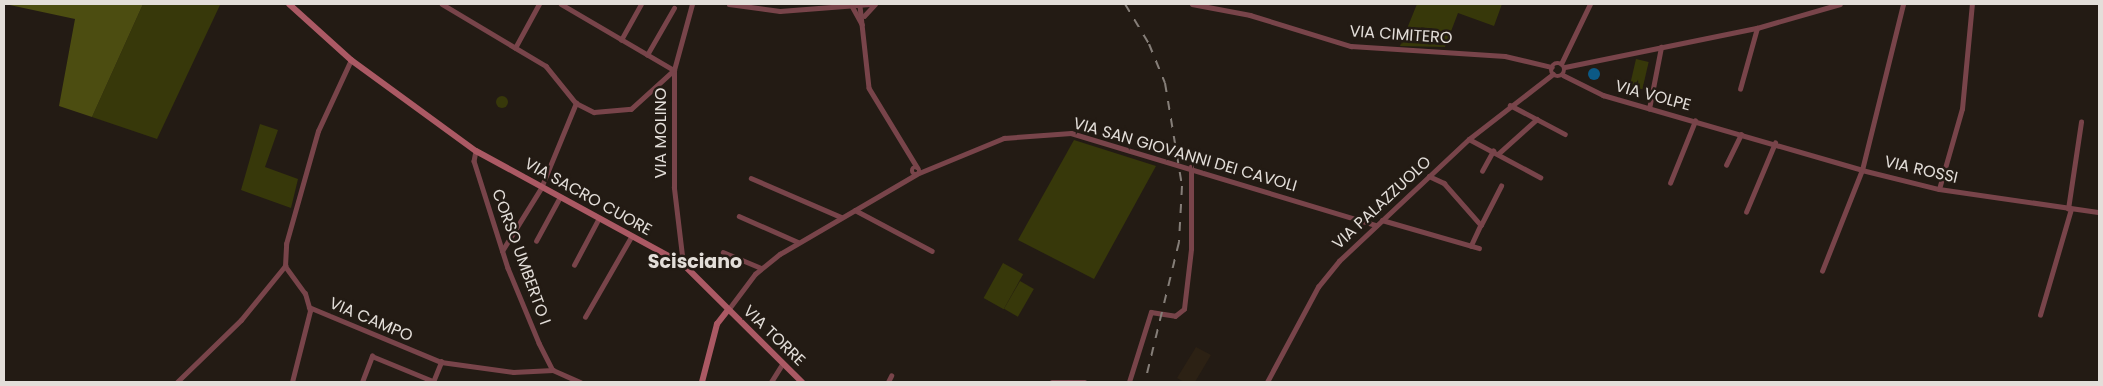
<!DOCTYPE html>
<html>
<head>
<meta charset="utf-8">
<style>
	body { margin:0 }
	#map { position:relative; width:2103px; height:386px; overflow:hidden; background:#231b14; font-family:Poppins,sans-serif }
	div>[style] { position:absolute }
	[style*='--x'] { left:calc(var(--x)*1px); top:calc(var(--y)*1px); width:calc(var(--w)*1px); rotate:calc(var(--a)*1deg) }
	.built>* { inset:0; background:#2c2114 }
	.green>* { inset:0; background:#37380a; transform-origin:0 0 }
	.round { border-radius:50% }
	.forest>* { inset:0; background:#4c4d11 }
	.water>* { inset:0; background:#0c5985 }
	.street>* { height:4.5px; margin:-2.25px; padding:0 2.25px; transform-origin:2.25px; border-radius:2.25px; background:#78444a }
	.street>.ring { margin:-2.25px; padding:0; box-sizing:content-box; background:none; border:4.5px solid #78444a; border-radius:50% }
	.secondary>* { height:6px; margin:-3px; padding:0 3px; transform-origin:3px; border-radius:3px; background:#ab5964 }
	.rail>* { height:2px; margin-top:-1px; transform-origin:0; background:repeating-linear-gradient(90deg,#857e78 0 9px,transparent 0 18px) }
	span { translate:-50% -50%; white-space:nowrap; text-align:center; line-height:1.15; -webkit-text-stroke:5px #231b14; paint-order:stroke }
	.street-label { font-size:16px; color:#e3ded9 }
	.quarter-label { font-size:19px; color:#e3ded9; font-weight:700 }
	.frame { position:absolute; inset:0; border:5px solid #e3ded9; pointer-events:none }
</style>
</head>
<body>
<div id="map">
	<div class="built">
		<div style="clip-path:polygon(1196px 347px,1211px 355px,1195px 382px,1184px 382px,1177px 378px)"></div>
	</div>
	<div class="green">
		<div style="clip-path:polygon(143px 4px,220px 5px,157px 139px,92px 117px)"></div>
		<div style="clip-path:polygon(1417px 4px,1502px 4px,1494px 26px,1458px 13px,1445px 47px,1400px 46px)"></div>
		<div style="left:1636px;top:59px;width:13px;height:28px;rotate:13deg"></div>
		<div class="round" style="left:496px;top:96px;width:12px;height:12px"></div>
		<div style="clip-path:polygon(260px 124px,278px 130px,265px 167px,298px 179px,291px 208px,241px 190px)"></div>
		<div style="clip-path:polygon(1074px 140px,1156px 166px,1094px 279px,1018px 240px)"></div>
		<div style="left:1003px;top:263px;width:23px;height:40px;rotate:29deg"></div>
		<div style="left:1020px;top:281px;width:16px;height:32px;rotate:30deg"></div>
	</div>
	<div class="forest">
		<div style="clip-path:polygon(5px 4px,143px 4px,92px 117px,59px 106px,75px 19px)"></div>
	</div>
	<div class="water">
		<div class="round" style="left:1588px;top:68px;width:12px;height:12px"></div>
	</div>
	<div class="street">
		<div style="--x:442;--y:4;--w:121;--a:30.8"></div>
		<div style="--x:546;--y:66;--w:48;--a:51"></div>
		<div style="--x:576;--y:103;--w:20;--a:27"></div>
		<div style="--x:594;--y:112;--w:37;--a:-5"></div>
		<div style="--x:631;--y:109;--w:58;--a:-42.2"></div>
		<div style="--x:561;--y:4;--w:131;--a:30.3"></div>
		<div style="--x:729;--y:4;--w:51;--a:7.8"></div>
		<div style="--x:780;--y:11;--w:90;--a:-4.4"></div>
		<div style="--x:1192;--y:4;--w:59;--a:10.7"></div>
		<div style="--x:1250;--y:15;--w:106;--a:17.1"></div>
		<div style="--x:1351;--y:46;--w:154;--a:3.7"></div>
		<div style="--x:1505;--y:56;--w:48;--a:13.2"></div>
		<div style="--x:852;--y:6;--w:21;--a:61"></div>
		<div style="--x:860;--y:6;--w:82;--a:83.7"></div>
		<div style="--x:869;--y:88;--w:92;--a:58.7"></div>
		<div style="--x:864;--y:16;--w:16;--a:-47"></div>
		<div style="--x:621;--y:40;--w:41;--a:-60.9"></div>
		<div style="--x:515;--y:48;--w:50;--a:-61.4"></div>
		<div style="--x:647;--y:55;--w:54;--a:-60.1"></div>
		<div class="ring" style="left:1551px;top:63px;width:9.5px;height:9.5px"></div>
		<div style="--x:1561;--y:64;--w:67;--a:-64.2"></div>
		<div style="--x:1565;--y:67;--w:196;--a:-11.5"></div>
		<div style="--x:1757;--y:28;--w:86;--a:-16.1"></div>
		<div style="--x:1563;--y:75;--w:45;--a:26.6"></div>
		<div style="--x:1603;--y:95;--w:270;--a:16.1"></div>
		<div style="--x:1862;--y:170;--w:79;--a:13.9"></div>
		<div style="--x:1939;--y:189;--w:162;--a:8.2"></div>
		<div style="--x:1740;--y:89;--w:63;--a:-74.4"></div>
		<div style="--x:1510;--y:105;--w:62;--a:27.8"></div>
		<div style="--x:1649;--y:109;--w:63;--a:-79"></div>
		<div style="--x:1469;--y:139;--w:81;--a:28.2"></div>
		<div style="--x:476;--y:151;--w:10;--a:101"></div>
		<div style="--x:474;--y:161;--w:112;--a:72.4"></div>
		<div style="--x:508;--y:268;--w:81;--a:67.5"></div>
		<div style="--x:539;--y:343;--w:30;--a:63"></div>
		<div style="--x:553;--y:370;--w:30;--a:24"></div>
		<div style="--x:1498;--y:154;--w:52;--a:-41.9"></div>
		<div style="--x:1726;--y:165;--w:34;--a:-64"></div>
		<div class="ring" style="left:912.5px;top:167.5px;width:2.5px;height:2.5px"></div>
		<div style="--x:1482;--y:171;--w:23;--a:-61"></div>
		<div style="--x:919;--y:173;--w:92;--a:-22.4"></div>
		<div style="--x:1004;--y:138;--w:67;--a:-4.3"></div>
		<div style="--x:1071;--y:133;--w:319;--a:16.8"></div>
		<div style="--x:1429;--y:176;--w:17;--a:25"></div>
		<div style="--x:1444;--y:183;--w:56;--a:48.6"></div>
		<div style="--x:1481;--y:225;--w:23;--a:115"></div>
		<div style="--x:751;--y:178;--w:98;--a:23.4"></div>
		<div style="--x:1670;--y:183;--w:67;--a:-68"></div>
		<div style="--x:1939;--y:189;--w:83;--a:-74"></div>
		<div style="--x:1962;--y:109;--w:105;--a:-84.6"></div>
		<div style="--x:2068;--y:209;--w:88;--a:-81.5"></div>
		<div style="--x:855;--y:210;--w:87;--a:28"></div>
		<div style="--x:1746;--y:212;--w:75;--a:-67.2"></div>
		<div style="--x:739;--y:216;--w:64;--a:23.8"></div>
		<div style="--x:1382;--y:220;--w:101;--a:16.1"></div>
		<div style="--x:1481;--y:225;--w:44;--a:-62.9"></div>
		<div style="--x:536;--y:241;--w:50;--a:-61.4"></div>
		<div style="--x:502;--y:251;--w:74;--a:-58.2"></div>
		<div style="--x:541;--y:188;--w:92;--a:-67.6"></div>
		<div style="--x:723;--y:252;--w:41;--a:22.8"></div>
		<div style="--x:683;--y:264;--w:77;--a:-96.8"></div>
		<div style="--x:674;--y:188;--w:118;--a:-90"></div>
		<div style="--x:674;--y:70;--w:68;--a:-74.7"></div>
		<div style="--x:574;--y:265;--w:53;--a:-62"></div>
		<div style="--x:1822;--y:271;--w:109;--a:-68.4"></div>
		<div style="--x:1862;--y:170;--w:171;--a:-76.1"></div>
		<div style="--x:309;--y:307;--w:143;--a:22.6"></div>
		<div style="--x:441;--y:362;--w:73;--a:7.9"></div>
		<div style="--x:513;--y:372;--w:40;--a:-2.9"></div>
		<div style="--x:728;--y:310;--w:45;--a:-53.1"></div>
		<div style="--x:755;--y:274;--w:32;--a:-39"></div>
		<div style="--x:780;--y:254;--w:159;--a:-30.3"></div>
		<div style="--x:2040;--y:315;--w:110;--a:-73.7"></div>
		<div style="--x:585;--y:317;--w:92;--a:-60.1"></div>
		<div style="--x:177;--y:382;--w:89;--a:-44.1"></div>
		<div style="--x:241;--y:320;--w:70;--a:-50.8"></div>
		<div style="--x:292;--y:382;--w:73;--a:-75.8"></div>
		<div style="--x:310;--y:311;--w:18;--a:-106"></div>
		<div style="--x:305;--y:294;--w:34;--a:-126"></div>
		<div style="--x:285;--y:266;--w:22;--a:-87"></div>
		<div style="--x:286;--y:244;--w:117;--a:-74.2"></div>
		<div style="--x:318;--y:131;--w:78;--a:-65.1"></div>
		<div style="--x:362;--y:382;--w:28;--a:-69"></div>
		<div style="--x:372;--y:356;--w:66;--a:22.3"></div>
		<div style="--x:433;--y:382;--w:22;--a:-68"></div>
		<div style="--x:771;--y:382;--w:22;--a:-58"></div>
		<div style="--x:888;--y:382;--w:7;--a:-63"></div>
		<div style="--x:1052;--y:382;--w:33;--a:0"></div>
		<div style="--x:1129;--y:382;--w:73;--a:-72.6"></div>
		<div style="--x:1151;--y:312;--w:24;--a:9"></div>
		<div style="--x:1175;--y:316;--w:11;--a:-38"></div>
		<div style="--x:1184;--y:309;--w:60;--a:-83.3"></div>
		<div style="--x:1191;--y:249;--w:82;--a:-90"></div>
		<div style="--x:1267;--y:382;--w:108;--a:-61.8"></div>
		<div style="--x:1318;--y:287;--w:33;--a:-51"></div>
		<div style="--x:1339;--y:261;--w:178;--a:-43.2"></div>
		<div style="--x:1469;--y:139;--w:106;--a:-37.7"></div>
	</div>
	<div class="secondary">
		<div style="--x:289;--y:4;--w:84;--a:42.1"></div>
		<div style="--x:351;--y:60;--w:155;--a:36.1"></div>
		<div style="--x:476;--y:151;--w:236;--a:28.6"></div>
		<div style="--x:683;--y:264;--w:168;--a:44.8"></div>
		<div style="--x:702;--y:382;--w:60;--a:-75.5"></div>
		<div style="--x:717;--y:324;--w:16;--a:-52"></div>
	</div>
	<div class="rail">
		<div style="--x:1125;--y:4;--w:47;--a:59"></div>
		<div style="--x:1149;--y:44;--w:42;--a:67.7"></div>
		<div style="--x:1165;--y:83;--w:104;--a:80.6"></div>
		<div style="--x:1182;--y:186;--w:56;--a:93.1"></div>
		<div style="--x:1179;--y:242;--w:144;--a:103.7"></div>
	</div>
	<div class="street-label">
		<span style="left:1401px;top:35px;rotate:4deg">VIA CIMITERO</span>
		<span style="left:1653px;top:96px;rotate:15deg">VIA VOLPE</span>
		<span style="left:661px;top:133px;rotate:-90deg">VIA MOLINO</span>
		<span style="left:1185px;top:155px;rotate:16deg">VIA SAN GIOVANNI DEI CAVOLI</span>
		<span style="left:1921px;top:170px;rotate:13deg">VIA ROSSI</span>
		<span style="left:588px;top:197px;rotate:29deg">VIA SACRO CUORE</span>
		<span style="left:1382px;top:203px;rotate:-43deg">VIA PALAZZUOLO</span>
		<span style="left:521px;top:257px;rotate:70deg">CORSO UMBERTO I</span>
		<span style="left:371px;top:320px;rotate:23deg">VIA CAMPO</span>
		<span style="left:774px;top:336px;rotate:44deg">VIA TORRE</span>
	</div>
	<div class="quarter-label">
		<span style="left:695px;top:262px">Scisciano</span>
	</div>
	<div class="frame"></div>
</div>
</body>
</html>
